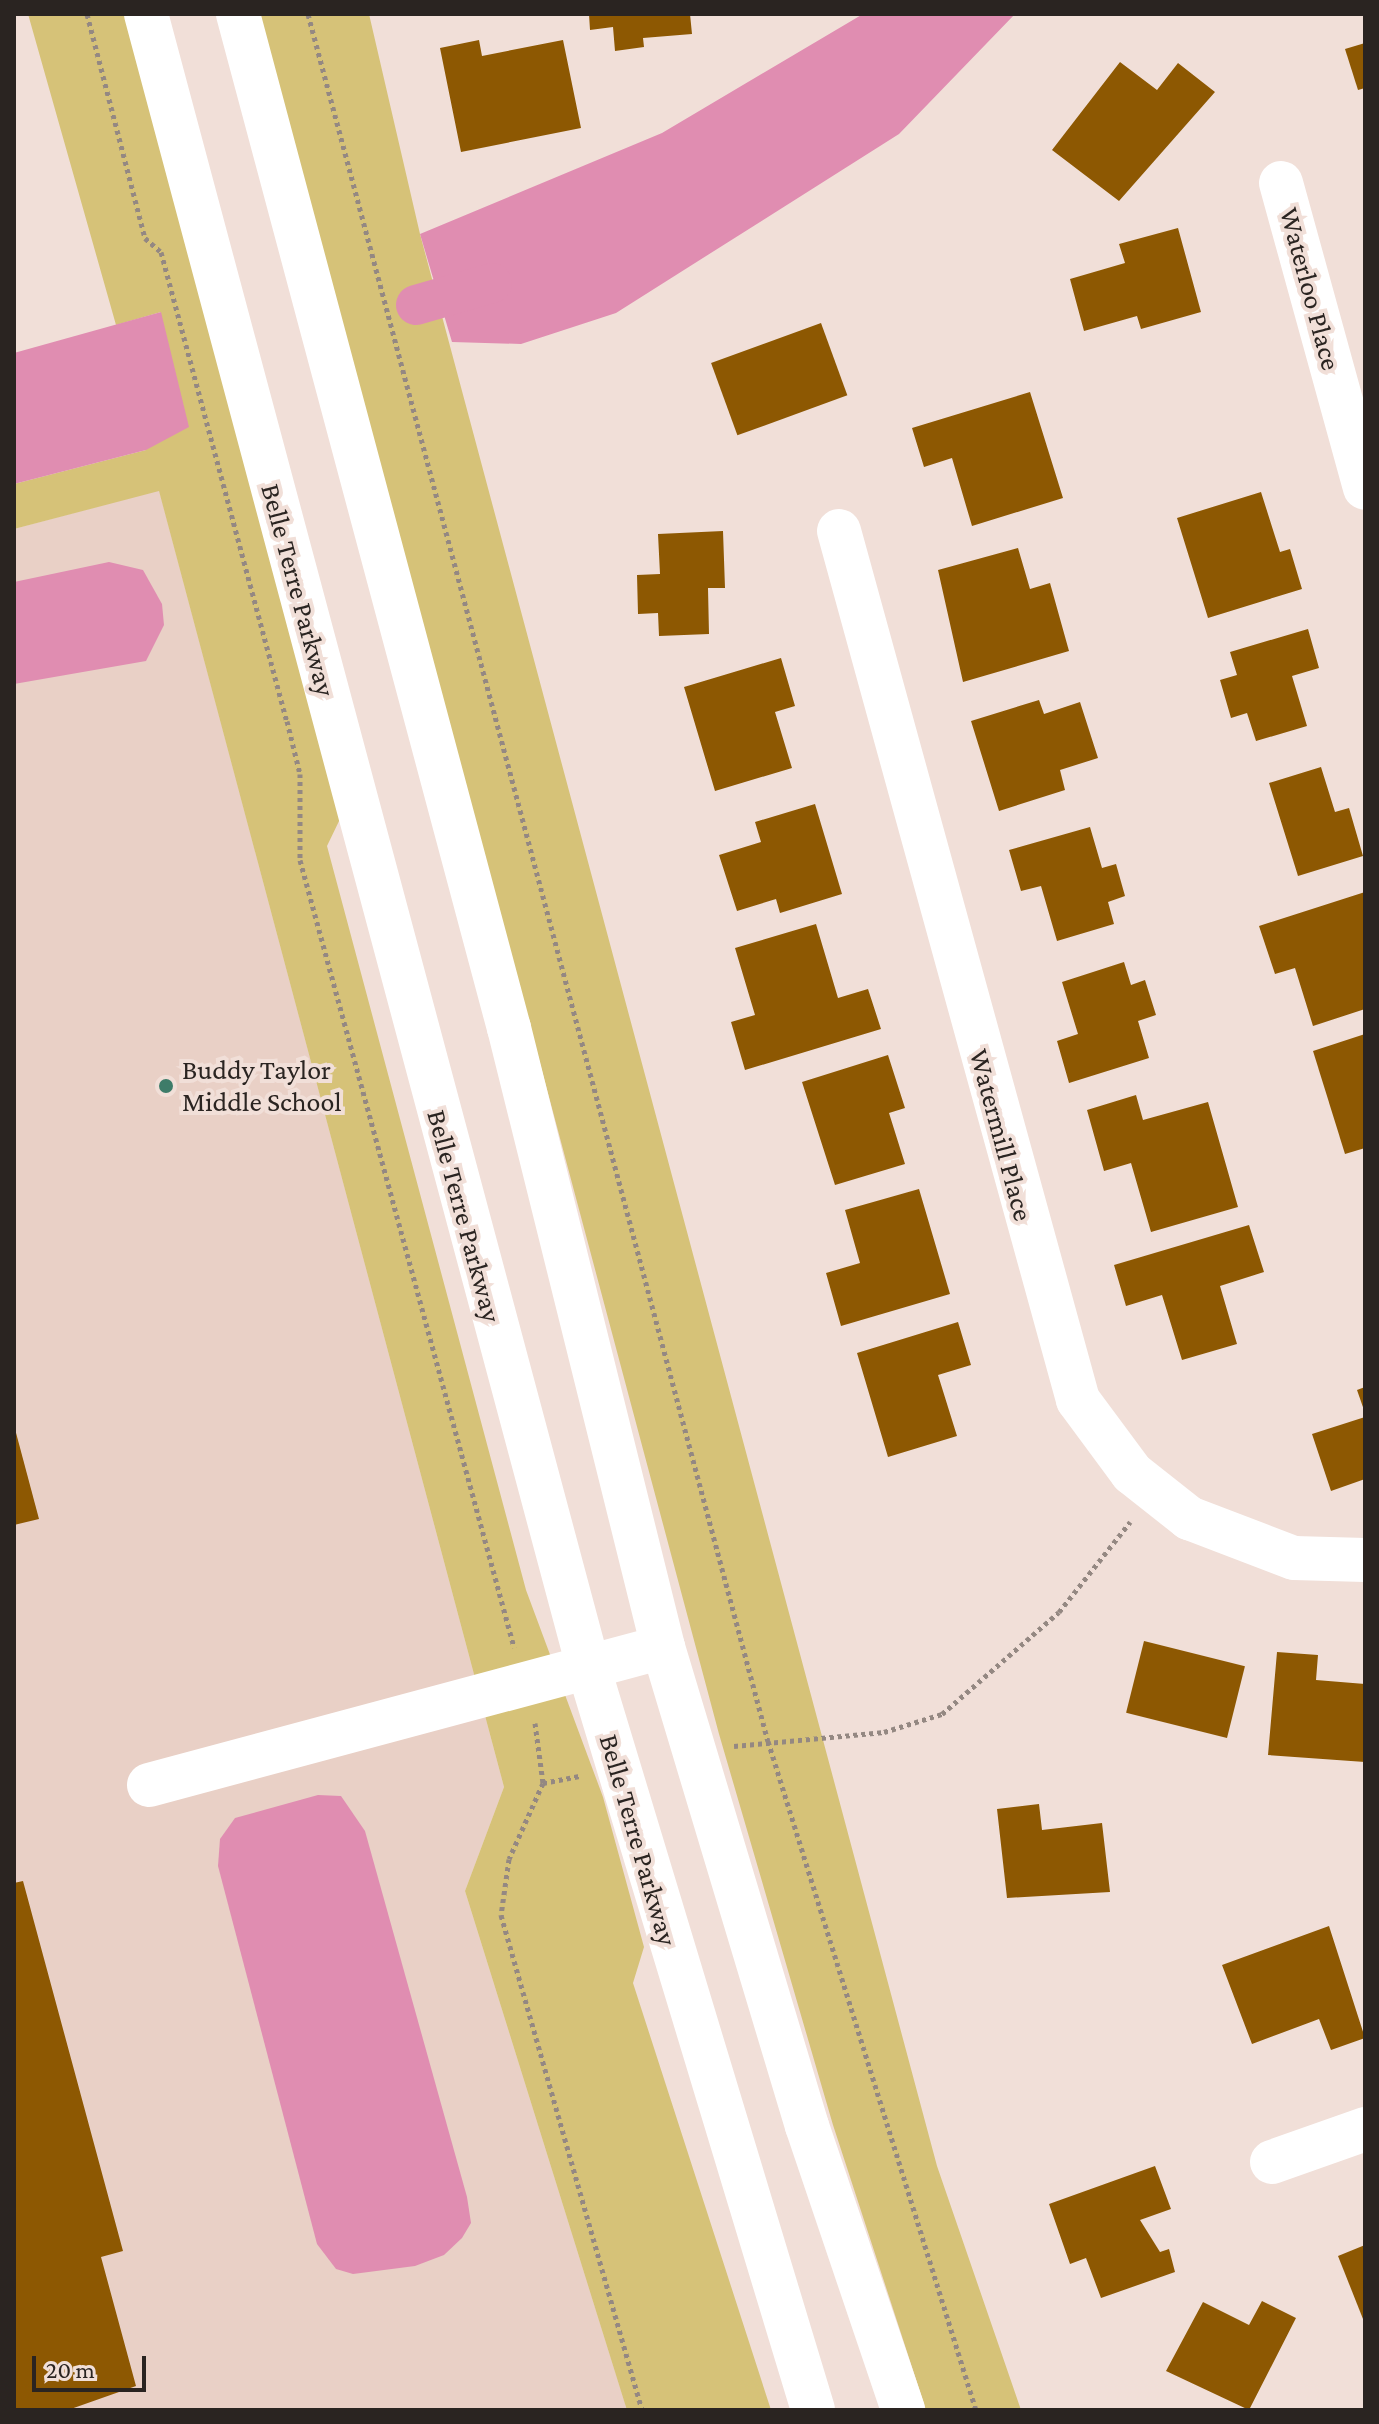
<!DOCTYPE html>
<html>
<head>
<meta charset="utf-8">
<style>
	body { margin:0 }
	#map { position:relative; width:1379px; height:2424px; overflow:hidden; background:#f1dfd8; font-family:"Crimson Pro",serif }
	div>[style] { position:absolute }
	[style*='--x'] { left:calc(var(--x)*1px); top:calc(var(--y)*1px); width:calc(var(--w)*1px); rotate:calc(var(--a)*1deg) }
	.built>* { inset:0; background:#e9d0c6 }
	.green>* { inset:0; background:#d6c278 }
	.water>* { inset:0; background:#e08db1 }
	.canal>* { height:40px; margin:-20px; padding:0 20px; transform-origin:20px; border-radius:20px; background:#e08db1 }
	.building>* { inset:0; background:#8d5802; transform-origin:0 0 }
	.path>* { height:5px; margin-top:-2.5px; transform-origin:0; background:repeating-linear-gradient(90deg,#948882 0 4px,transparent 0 8px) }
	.minor>* { height:44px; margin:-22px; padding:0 22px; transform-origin:22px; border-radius:22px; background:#fff }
	.major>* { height:44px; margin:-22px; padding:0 22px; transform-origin:22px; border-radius:22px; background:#fff }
	.dots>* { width:22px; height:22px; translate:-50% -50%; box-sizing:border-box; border:4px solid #f1dfd8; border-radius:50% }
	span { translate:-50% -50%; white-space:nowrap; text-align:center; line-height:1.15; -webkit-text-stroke:8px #f1dfd8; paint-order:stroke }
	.street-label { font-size:28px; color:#2a2421 }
	.poi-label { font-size:28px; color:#2a2421 }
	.left { translate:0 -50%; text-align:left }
	.frame { position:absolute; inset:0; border:16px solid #2a2421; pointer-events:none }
	.scale { position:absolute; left:32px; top:2356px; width:114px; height:36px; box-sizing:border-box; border:4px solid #2a2421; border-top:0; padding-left:10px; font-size:24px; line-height:28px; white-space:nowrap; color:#2a2421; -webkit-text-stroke:6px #f1dfd8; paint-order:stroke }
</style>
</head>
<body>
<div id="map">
	<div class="built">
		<div style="clip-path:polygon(159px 490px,504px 1787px,465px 1891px,627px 2410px,14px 2410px,14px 529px)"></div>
	</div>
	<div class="green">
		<div style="clip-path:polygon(28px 14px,126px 14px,341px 817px,327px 846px,526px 1590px,603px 1797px,644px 1947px,633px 1983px,771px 2410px,627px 2410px,625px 2404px,465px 1891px,504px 1787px,159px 491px,14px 529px,14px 484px,146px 450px,161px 312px,116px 325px)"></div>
		<div style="clip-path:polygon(260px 14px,369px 14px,420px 234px,937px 2166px,1021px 2410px,926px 2410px,833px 2125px,719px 1734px)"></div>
	</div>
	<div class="water">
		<div style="clip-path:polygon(863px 14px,1015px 14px,899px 134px,616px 313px,521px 344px,452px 342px,420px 234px,662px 133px)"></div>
		<div style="clip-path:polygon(161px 312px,189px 427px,146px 450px,14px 484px,14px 353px)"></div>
		<div style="clip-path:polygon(109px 562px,143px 570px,162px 604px,164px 625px,146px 661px,14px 684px,14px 582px)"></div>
		<div style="clip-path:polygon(318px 1795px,341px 1796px,365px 1831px,467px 2197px,471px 2223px,462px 2238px,444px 2255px,415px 2266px,353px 2274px,336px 2269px,317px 2244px,218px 1866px,220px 1839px,235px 1818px)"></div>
	</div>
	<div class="canal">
		<div style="--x:416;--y:305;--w:79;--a:-16.1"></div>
	</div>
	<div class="building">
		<div style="clip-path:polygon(589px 14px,690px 14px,692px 34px,643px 38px,644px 47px,615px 51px,613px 27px,590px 30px)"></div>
		<div style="clip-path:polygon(479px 40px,482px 56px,563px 40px,581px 128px,461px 152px,440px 48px)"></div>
		<div style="clip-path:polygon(1365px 43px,1365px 88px,1358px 90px,1345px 49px)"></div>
		<div style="clip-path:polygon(1120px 62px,1157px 90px,1178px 63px,1215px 92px,1119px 201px,1052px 150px)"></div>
		<div style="clip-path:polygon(1178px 228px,1201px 312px,1141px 329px,1137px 316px,1084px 331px,1070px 279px,1125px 263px,1119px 244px)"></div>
		<div style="left:821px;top:323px;width:77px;height:117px;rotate:70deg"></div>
		<div style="clip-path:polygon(1030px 392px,1063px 498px,972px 526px,952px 458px,924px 467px,912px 428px)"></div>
		<div style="clip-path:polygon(1261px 492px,1280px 552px,1290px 549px,1302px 589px,1208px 618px,1177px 518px)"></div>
		<div style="clip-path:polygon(723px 531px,725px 588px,708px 588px,709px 634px,659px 636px,658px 613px,638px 614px,637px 575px,660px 574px,658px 534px)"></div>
		<div style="clip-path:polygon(1018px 548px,1030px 589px,1050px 583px,1069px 651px,963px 682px,938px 570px)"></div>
		<div style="clip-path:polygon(1308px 629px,1319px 668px,1292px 676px,1307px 726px,1256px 741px,1247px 713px,1231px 718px,1220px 680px,1237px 675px,1230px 652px)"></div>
		<div style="clip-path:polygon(781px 658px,795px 706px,775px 712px,792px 768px,715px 791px,684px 687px)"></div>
		<div style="clip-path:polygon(1039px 700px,1044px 714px,1080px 702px,1098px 758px,1060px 770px,1065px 790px,999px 811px,971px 721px)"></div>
		<div style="clip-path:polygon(1321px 767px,1335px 812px,1349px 808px,1363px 856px,1298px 876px,1269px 783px)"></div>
		<div style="clip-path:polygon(815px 804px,842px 894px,780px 913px,776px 899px,737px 911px,719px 855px,761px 842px,755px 822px)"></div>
		<div style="clip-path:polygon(1090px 827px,1102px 868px,1116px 864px,1125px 896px,1108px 902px,1114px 924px,1057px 941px,1041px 886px,1021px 891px,1009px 850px)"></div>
		<div style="clip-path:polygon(1365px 892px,1365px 1009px,1313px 1026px,1295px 968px,1275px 974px,1259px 926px)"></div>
		<div style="clip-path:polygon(816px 924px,838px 998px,868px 989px,881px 1029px,745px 1070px,731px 1022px,755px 1015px,735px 948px)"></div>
		<div style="clip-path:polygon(1124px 962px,1131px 985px,1145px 980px,1156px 1015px,1138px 1021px,1149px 1058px,1069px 1083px,1057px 1041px,1078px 1034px,1062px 982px)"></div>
		<div style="clip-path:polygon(1365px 1034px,1365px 1148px,1345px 1154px,1313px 1051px)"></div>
		<div style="clip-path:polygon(888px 1055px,905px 1108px,889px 1113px,905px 1164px,835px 1185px,802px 1082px)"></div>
		<div style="clip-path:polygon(1136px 1095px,1143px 1120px,1208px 1102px,1238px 1207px,1151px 1232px,1131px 1163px,1104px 1171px,1087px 1110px)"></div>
		<div style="clip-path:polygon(919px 1189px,950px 1294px,841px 1326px,826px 1273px,860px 1263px,845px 1210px)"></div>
		<div style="clip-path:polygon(1249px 1225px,1264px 1272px,1220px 1286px,1237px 1344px,1182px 1360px,1162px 1295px,1126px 1306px,1114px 1265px)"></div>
		<div style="clip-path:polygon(958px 1322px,971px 1365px,938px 1375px,957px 1436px,888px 1457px,857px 1353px)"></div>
		<div style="clip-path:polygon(1365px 1387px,1365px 1413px,1357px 1390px)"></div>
		<div style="clip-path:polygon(1365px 1417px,1365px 1479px,1331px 1491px,1312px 1434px)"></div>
		<div style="clip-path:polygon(15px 1429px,39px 1519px,14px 1525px,14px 1430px)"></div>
		<div style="left:1144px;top:1641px;width:104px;height:74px;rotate:14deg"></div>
		<div style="clip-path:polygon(1277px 1652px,1318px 1655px,1316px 1680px,1365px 1684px,1365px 1762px,1268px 1755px)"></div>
		<div style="clip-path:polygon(1039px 1804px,1042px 1830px,1102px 1823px,1110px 1892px,1007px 1898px,997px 1809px)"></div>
		<div style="clip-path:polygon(23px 1881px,123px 2251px,101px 2257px,136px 2386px,68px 2410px,14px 2410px,14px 1883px)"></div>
		<div style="clip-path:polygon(1329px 1926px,1365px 2038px,1331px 2050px,1319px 2019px,1252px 2044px,1222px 1965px)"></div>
		<div style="clip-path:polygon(1155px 2166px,1171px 2209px,1140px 2220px,1160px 2252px,1169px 2249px,1175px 2272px,1101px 2298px,1086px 2258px,1070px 2264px,1049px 2204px)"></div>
		<div style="clip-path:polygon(1365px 2245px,1365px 2324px,1338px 2256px)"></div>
		<div style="clip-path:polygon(1262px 2301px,1296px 2318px,1249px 2410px,1166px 2371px,1203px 2302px,1249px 2325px)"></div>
	</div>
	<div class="path">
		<div style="--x:87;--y:14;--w:231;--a:75.5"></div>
		<div style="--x:145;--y:238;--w:21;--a:41"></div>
		<div style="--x:161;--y:252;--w:486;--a:75"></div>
		<div style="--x:287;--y:721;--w:55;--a:76.2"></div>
		<div style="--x:300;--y:774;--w:86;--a:90"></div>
		<div style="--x:300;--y:860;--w:816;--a:74.79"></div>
		<div style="--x:308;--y:14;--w:1787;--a:75.09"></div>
		<div style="--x:768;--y:1741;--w:701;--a:72.73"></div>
		<div style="--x:535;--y:1723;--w:61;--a:82.4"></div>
		<div style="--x:543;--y:1783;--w:83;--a:114.1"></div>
		<div style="--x:509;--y:1859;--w:57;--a:98.1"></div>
		<div style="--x:501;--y:1915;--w:515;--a:74.1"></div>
		<div style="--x:734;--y:1746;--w:151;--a:-5.3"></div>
		<div style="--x:884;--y:1732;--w:61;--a:-17.2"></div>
		<div style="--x:942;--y:1714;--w:155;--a:-41.1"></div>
		<div style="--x:1059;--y:1612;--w:115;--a:-51.7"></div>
		<div style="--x:543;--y:1783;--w:37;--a:-11"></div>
	</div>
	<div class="minor">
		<div style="--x:1281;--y:183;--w:316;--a:74.6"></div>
		<div style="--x:839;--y:531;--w:901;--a:74.62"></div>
		<div style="--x:1078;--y:1400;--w:91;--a:53.5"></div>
		<div style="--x:1132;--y:1473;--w:73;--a:38.3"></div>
		<div style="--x:1189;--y:1518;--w:112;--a:20.9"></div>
		<div style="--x:1294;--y:1558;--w:71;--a:1.6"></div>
		<div style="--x:149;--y:1785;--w:532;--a:-15.03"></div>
		<div style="--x:1272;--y:2162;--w:99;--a:-19.5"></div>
	</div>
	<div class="major">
		<div style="--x:146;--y:14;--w:1710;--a:75.02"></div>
		<div style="--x:588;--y:1666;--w:777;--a:73.17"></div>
		<div style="--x:238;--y:14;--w:1050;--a:75.04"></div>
		<div style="--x:509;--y:1028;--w:638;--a:76.03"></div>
		<div style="--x:663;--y:1647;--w:500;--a:73.27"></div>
		<div style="--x:807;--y:2126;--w:300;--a:71.3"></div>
	</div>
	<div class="dots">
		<div style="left:166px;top:1086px;background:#3e7c69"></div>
	</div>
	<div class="street-label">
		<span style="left:1310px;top:289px;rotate:75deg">Waterloo Place</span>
		<span style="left:298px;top:590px;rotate:75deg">Belle Terre Parkway</span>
		<span style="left:1001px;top:1135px;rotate:75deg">Watermill Place</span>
		<span style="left:464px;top:1216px;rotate:75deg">Belle Terre Parkway</span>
		<span style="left:638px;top:1840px;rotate:74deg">Belle Terre Parkway</span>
	</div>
	<div class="poi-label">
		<span class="left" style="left:182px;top:1086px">Buddy Taylor<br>Middle School</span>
	</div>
	<div class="frame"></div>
	<div class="scale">20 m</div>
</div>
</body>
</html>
